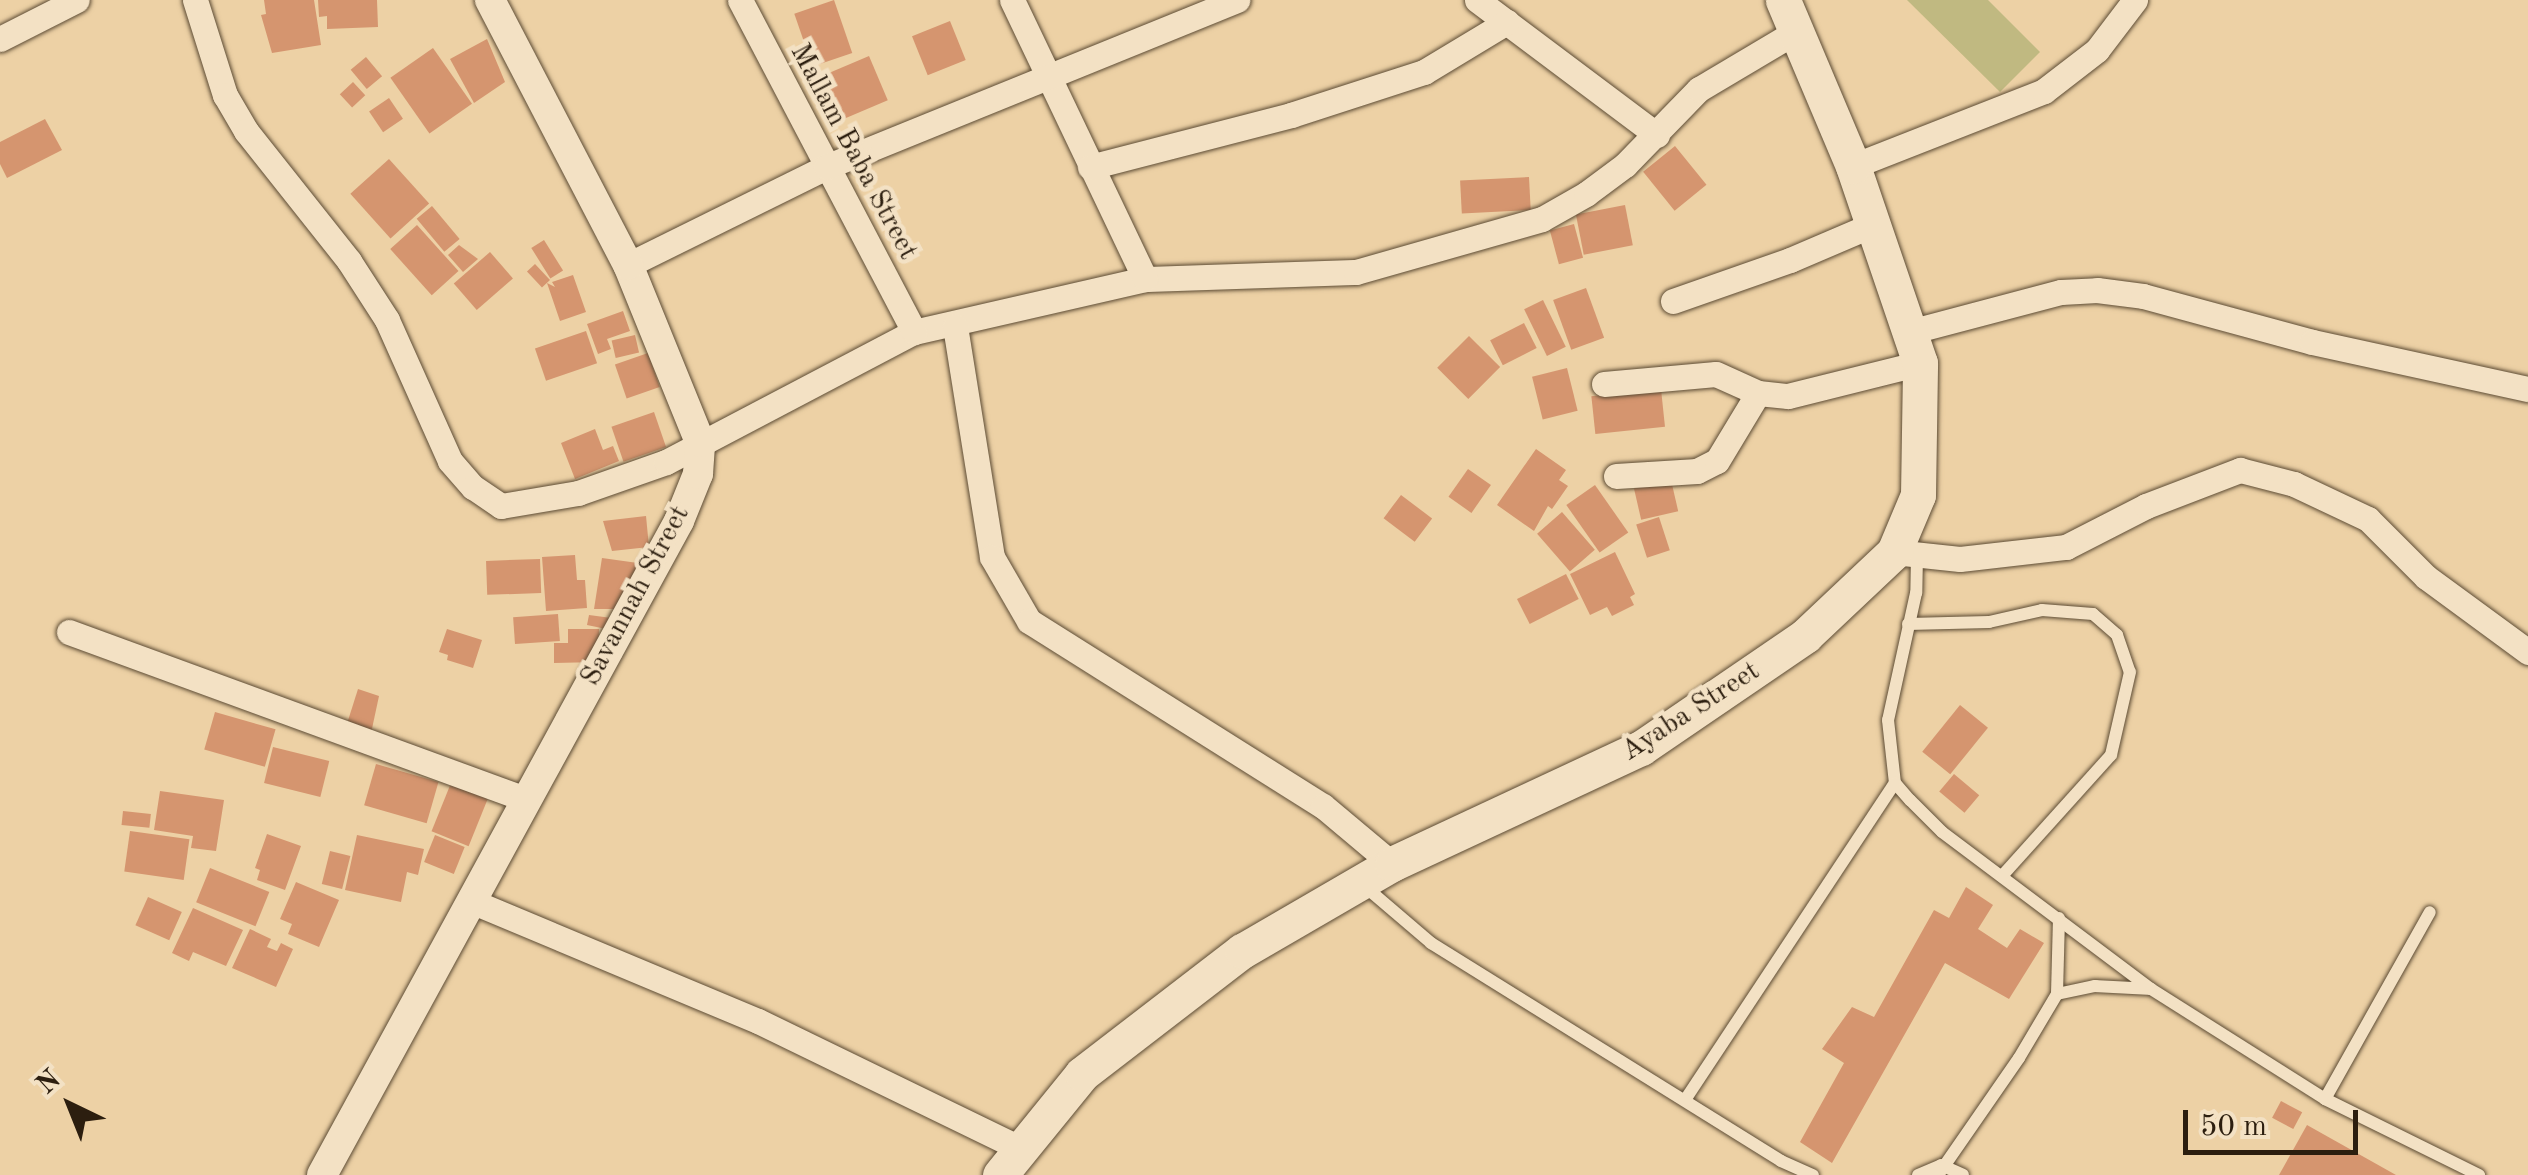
<!DOCTYPE html>
<html>
<head>
<meta charset="utf-8">
<style>
	body { margin:0 }
	#map { position:relative; width:2528px; height:1175px; overflow:hidden; background:#edd1a5; font-family:"Old Standard TT",serif }
	div>[style] { position:absolute }
	[style*='--x'] { left:calc(var(--x)*1px); top:calc(var(--y)*1px); width:calc(var(--w)*1px); rotate:calc(var(--a)*1deg) }
	.green>* { inset:0; background:#c0b981 }
	.building>* { inset:0; background:#d5956f; transform-origin:0 0 }
	.roads { filter:drop-shadow(0 0 2px #5c4b34) drop-shadow(0 0 2px #5c4b34) }
	.service>* { height:12px; margin:-6px; padding:0 6px; transform-origin:6px; border-radius:6px; background:#f3e1c4 }
	.minor>* { height:25px; margin:-12.5px; padding:0 12.5px; transform-origin:12.5px; border-radius:12.5px; background:#f3e1c4 }
	.tertiary>* { height:30px; margin:-15px; padding:0 15px; transform-origin:15px; border-radius:15px; background:#f3e1c4 }
	.secondary>* { height:35px; margin:-17.5px; padding:0 17.5px; transform-origin:17.5px; border-radius:17.5px; background:#f3e1c4 }
	span { translate:-50% -50%; white-space:nowrap; text-align:center; line-height:1.15; -webkit-text-stroke:9px #f3e1c4; paint-order:stroke }
	.street-label { font-size:28px; color:#2c1e0f }
	.north { position:absolute; left:20px; top:1055px; width:100px; height:100px; -webkit-text-stroke:8px #f3e1c4; paint-order:stroke; rotate:317deg; font-size:28px; font-weight:700; line-height:40px; text-align:center; color:#2c1e0f }
	.north::after { content:''; display:block; margin:auto; width:35px; height:45px; background:#2c1e0f; clip-path:polygon(50% 0,100% 100%,50% 72%,0 100%) }
	.scale { position:absolute; left:2183px; top:1110px; width:175px; height:45px; box-sizing:border-box; border:5px solid #2c1e0f; border-top:0; padding-left:12px; font-size:30px; line-height:35px; white-space:nowrap; color:#2c1e0f; -webkit-text-stroke:8px #f3e1c4; paint-order:stroke }
</style>
</head>
<body>
<div id="map">
	<div class="green">
		<div style="clip-path:polygon(1907px 0,1988px 0,2040px 52px,2000px 92px)"></div>
	</div>
	<div class="building">
		<div style="clip-path:polygon(264px 0,314px 0,321px 45px,272px 53px,261px 15px,266px 14px)"></div>
		<div style="clip-path:polygon(318px 0,377px 0,378px 27px,327px 29px,327px 16px,319px 17px)"></div>
		<div style="left:834px;top:0;width:56px;height:42px;rotate:71deg"></div>
		<div style="left:950px;top:21px;width:42px;height:41px;rotate:68deg"></div>
		<div style="clip-path:polygon(487px 39px,505px 82px,474px 103px,450px 59px)"></div>
		<div style="left:433px;top:48px;width:68px;height:52px;rotate:55deg"></div>
		<div style="left:869px;top:56px;width:48px;height:55px;rotate:67deg"></div>
		<div style="left:366px;top:57px;width:25px;height:20px;rotate:50deg"></div>
		<div style="left:353px;top:82px;width:18px;height:18px;rotate:47deg"></div>
		<div style="left:389px;top:98px;width:25px;height:24px;rotate:56deg"></div>
		<div style="clip-path:polygon(45px 119px,62px 150px,7px 178px,0 164px,0 142px)"></div>
		<div style="left:1675px;top:146px;width:50px;height:41px;rotate:51deg"></div>
		<div style="left:389px;top:159px;width:60px;height:52px;rotate:48deg"></div>
		<div style="left:1529px;top:177px;width:33px;height:69px;rotate:87deg"></div>
		<div style="left:1625px;top:205px;width:41px;height:50px;rotate:79deg"></div>
		<div style="left:432px;top:206px;width:43px;height:20px;rotate:50deg"></div>
		<div style="left:1574px;top:224px;width:35px;height:25px;rotate:75deg"></div>
		<div style="left:417px;top:225px;width:62px;height:36px;rotate:48deg"></div>
		<div style="left:544px;top:240px;width:36px;height:15px;rotate:58deg"></div>
		<div style="clip-path:polygon(459px 245px,478px 259px,463px 272px,448px 255px)"></div>
		<div style="left:490px;top:252px;width:35px;height:48px;rotate:49deg"></div>
		<div style="left:535px;top:264px;width:22px;height:11px;rotate:47deg"></div>
		<div style="clip-path:polygon(573px 275px,586px 312px,560px 321px,547px 283px,555px 287px,552px 282px)"></div>
		<div style="left:1586px;top:288px;width:53px;height:35px;rotate:70deg"></div>
		<div style="left:1543px;top:300px;width:52px;height:21px;rotate:64deg"></div>
		<div style="clip-path:polygon(623px 311px,630px 331px,607px 339px,611px 349px,598px 354px,587px 324px)"></div>
		<div style="left:1524px;top:323px;width:28px;height:38px;rotate:63deg"></div>
		<div style="left:586px;top:331px;width:34px;height:54px;rotate:71deg"></div>
		<div style="left:635px;top:335px;width:18px;height:24px;rotate:77deg"></div>
		<div style="left:1469px;top:336px;width:44px;height:45px;rotate:45deg"></div>
		<div style="left:648px;top:353px;width:36px;height:35px;rotate:71deg"></div>
		<div style="left:1567px;top:368px;width:44px;height:36px;rotate:76deg"></div>
		<div style="left:1661px;top:389px;width:38px;height:70px;rotate:84deg"></div>
		<div style="left:654px;top:412px;width:37px;height:45px;rotate:71deg"></div>
		<div style="clip-path:polygon(595px 429px,603px 450px,613px 446px,619px 461px,575px 479px,561px 443px)"></div>
		<div style="clip-path:polygon(1536px 449px,1566px 470px,1559px 480px,1568px 486px,1552px 509px,1548px 506px,1534px 531px,1497px 505px)"></div>
		<div style="left:1468px;top:469px;width:28px;height:34px;rotate:35deg"></div>
		<div style="left:1671px;top:480px;width:32px;height:38px;rotate:77deg"></div>
		<div style="left:1595px;top:485px;width:58px;height:35px;rotate:55deg"></div>
		<div style="left:1401px;top:495px;width:39px;height:29px;rotate:37deg"></div>
		<div style="left:1562px;top:512px;width:50px;height:33px;rotate:49deg"></div>
		<div style="clip-path:polygon(646px 516px,649px 547px,612px 551px,603px 521px)"></div>
		<div style="left:1659px;top:517px;width:35px;height:24px;rotate:72deg"></div>
		<div style="clip-path:polygon(1615px 552px,1635px 594px,1630px 597px,1634px 605px,1612px 616px,1607px 607px,1590px 615px,1570px 574px)"></div>
		<div style="clip-path:polygon(575px 555px,577px 580px,585px 580px,587px 608px,546px 611px,542px 557px)"></div>
		<div style="clip-path:polygon(602px 558px,645px 564px,625px 609px,594px 609px)"></div>
		<div style="left:540px;top:559px;width:34px;height:54px;rotate:88deg"></div>
		<div style="left:1566px;top:574px;width:28px;height:55px;rotate:63deg"></div>
		<div style="left:558px;top:614px;width:27px;height:45px;rotate:86deg"></div>
		<div style="clip-path:polygon(589px 615px,619px 619px,616px 631px,587px 625px)"></div>
		<div style="clip-path:polygon(447px 629px,482px 640px,473px 668px,447px 660px,448px 655px,439px 652px)"></div>
		<div style="clip-path:polygon(568px 629px,599px 629px,598px 662px,554px 663px,554px 643px,568px 643px)"></div>
		<div style="clip-path:polygon(358px 689px,379px 696px,370px 738px,345px 730px)"></div>
		<div style="left:1960px;top:705px;width:36px;height:60px;rotate:39deg"></div>
		<div style="left:215px;top:712px;width:63px;height:39px;rotate:16deg"></div>
		<div style="left:273px;top:747px;width:58px;height:37px;rotate:14deg"></div>
		<div style="left:376px;top:764px;width:65px;height:43px;rotate:16deg"></div>
		<div style="left:1954px;top:774px;width:33px;height:23px;rotate:40deg"></div>
		<div style="left:451px;top:783px;width:40px;height:52px;rotate:22deg"></div>
		<div style="clip-path:polygon(160px 791px,224px 800px,216px 851px,191px 848px,193px 836px,154px 830px)"></div>
		<div style="left:123px;top:811px;width:28px;height:14px;rotate:6deg"></div>
		<div style="left:130px;top:831px;width:60px;height:41px;rotate:8deg"></div>
		<div style="clip-path:polygon(267px 834px,301px 846px,285px 890px,257px 880px,260px 870px,255px 868px)"></div>
		<div style="clip-path:polygon(357px 835px,424px 849px,418px 875px,407px 872px,401px 902px,345px 890px)"></div>
		<div style="left:435px;top:835px;width:32px;height:29px;rotate:22deg"></div>
		<div style="left:330px;top:851px;width:21px;height:34px;rotate:14deg"></div>
		<div style="left:210px;top:868px;width:64px;height:37px;rotate:22deg"></div>
		<div style="clip-path:polygon(296px 882px,339px 900px,319px 947px,288px 934px,292px 924px,280px 919px)"></div>
		<div style="clip-path:polygon(1966px 887px,1993px 905px,1978px 929px,2007px 948px,2020px 929px,2044px 943px,2009px 999px,1945px 963px,1832px 1163px,1800px 1142px,1844px 1063px,1822px 1049px,1852px 1007px,1874px 1017px,1934px 910px,1949px 918px)"></div>
		<div style="left:148px;top:897px;width:37px;height:31px;rotate:24deg"></div>
		<div style="clip-path:polygon(193px 908px,243px 930px,226px 966px,193px 952px,189px 961px,172px 953px)"></div>
		<div style="clip-path:polygon(250px 929px,271px 939px,267px 947px,277px 951px,281px 943px,293px 949px,276px 987px,232px 968px)"></div>
		<div style="left:2281px;top:1101px;width:24px;height:19px;rotate:28deg"></div>
		<div style="clip-path:polygon(2307px 1125px,2396px 1175px,2279px 1175px)"></div>
	</div>
	<div class="roads">
		<div class="service">
			<div style="--x:1917;--y:554;--w:39;--a:91"></div>
			<div style="--x:1916;--y:593;--w:130;--a:102.4"></div>
			<div style="--x:1888;--y:720;--w:63;--a:83.7"></div>
			<div style="--x:1895;--y:783;--w:23;--a:49"></div>
			<div style="--x:1910;--y:800;--w:45;--a:45"></div>
			<div style="--x:1942;--y:832;--w:261;--a:36.9"></div>
			<div style="--x:2151;--y:989;--w:206;--a:32.3"></div>
			<div style="--x:2325;--y:1099;--w:172;--a:26.3"></div>
			<div style="--x:1908;--y:624;--w:81;--a:-1.4"></div>
			<div style="--x:1989;--y:622;--w:54;--a:-12.8"></div>
			<div style="--x:2042;--y:610;--w:51;--a:4.5"></div>
			<div style="--x:2093;--y:614;--w:32;--a:41"></div>
			<div style="--x:2117;--y:635;--w:39;--a:71"></div>
			<div style="--x:2130;--y:672;--w:85;--a:102.9"></div>
			<div style="--x:2111;--y:755;--w:163;--a:132"></div>
			<div style="--x:1362;--y:884;--w:91;--a:40.5"></div>
			<div style="--x:1431;--y:943;--w:412;--a:31.9"></div>
			<div style="--x:1781;--y:1161;--w:35;--a:24"></div>
			<div style="--x:2057;--y:994;--w:76;--a:-88.5"></div>
			<div style="--x:2325;--y:1099;--w:214;--a:-60.7"></div>
			<div style="--x:1685;--y:1100;--w:380;--a:-56.5"></div>
			<div style="--x:1918;--y:1175;--w:25;--a:-23"></div>
			<div style="--x:1941;--y:1165;--w:24;--a:24"></div>
			<div style="--x:1938;--y:1175;--w:142;--a:-55.3"></div>
			<div style="--x:2019;--y:1058;--w:74;--a:-59.3"></div>
			<div style="--x:2057;--y:994;--w:39;--a:-12"></div>
			<div style="--x:2095;--y:986;--w:56;--a:3.1"></div>
		</div>
		<div class="minor">
			<div style="--x:195;--y:0;--w:100;--a:72.5"></div>
			<div style="--x:225;--y:95;--w:42;--a:59.7"></div>
			<div style="--x:246;--y:131;--w:166;--a:51.6"></div>
			<div style="--x:349;--y:261;--w:70;--a:57.2"></div>
			<div style="--x:387;--y:320;--w:154;--a:65.9"></div>
			<div style="--x:450;--y:461;--w:35;--a:49"></div>
			<div style="--x:473;--y:487;--w:34;--a:34"></div>
			<div style="--x:501;--y:506;--w:78;--a:-9.6"></div>
			<div style="--x:578;--y:493;--w:93;--a:-19.4"></div>
			<div style="--x:666;--y:462;--w:280;--a:-27.7"></div>
			<div style="--x:914;--y:332;--w:237;--a:-12.9"></div>
			<div style="--x:1145;--y:279;--w:211;--a:-1.9"></div>
			<div style="--x:1356;--y:272;--w:193;--a:-15.9"></div>
			<div style="--x:1542;--y:219;--w:51;--a:-29.6"></div>
			<div style="--x:1586;--y:194;--w:49;--a:-36.6"></div>
			<div style="--x:1625;--y:165;--w:106;--a:-45.8"></div>
			<div style="--x:1699;--y:89;--w:112;--a:-30.7"></div>
			<div style="--x:740;--y:0;--w:375;--a:62.3"></div>
			<div style="--x:1012;--y:0;--w:309;--a:64.5"></div>
			<div style="--x:1477;--y:0;--w:225;--a:36.9"></div>
			<div style="--x:0;--y:39;--w:86;--a:-26.9"></div>
			<div style="--x:1853;--y:166;--w:205;--a:-21.4"></div>
			<div style="--x:2044;--y:91;--w:67;--a:-37.7"></div>
			<div style="--x:2097;--y:50;--w:63;--a:-52.8"></div>
			<div style="--x:1090;--y:167;--w:208;--a:-14.5"></div>
			<div style="--x:1291;--y:115;--w:140;--a:-17.9"></div>
			<div style="--x:1424;--y:72;--w:97;--a:-31.1"></div>
			<div style="--x:628;--y:265;--w:221;--a:-26.3"></div>
			<div style="--x:826;--y:167;--w:444;--a:-22.1"></div>
			<div style="--x:1673;--y:301;--w:124;--a:-19.3"></div>
			<div style="--x:1790;--y:260;--w:91;--a:-23.2"></div>
			<div style="--x:955;--y:326;--w:234;--a:80.9"></div>
			<div style="--x:992;--y:557;--w:74;--a:60"></div>
			<div style="--x:1029;--y:621;--w:347;--a:32.2"></div>
			<div style="--x:1323;--y:806;--w:90;--a:40"></div>
			<div style="--x:1913;--y:331;--w:153;--a:-14.8"></div>
			<div style="--x:2061;--y:292;--w:36;--a:-3"></div>
			<div style="--x:2097;--y:290;--w:46;--a:7.4"></div>
			<div style="--x:2143;--y:296;--w:175;--a:15.2"></div>
			<div style="--x:2312;--y:342;--w:221;--a:12.3"></div>
			<div style="--x:1604;--y:384;--w:112;--a:-5.1"></div>
			<div style="--x:1716;--y:374;--w:46;--a:24.3"></div>
			<div style="--x:1758;--y:393;--w:30;--a:6"></div>
			<div style="--x:1788;--y:396;--w:136;--a:-14"></div>
			<div style="--x:1616;--y:476;--w:81;--a:-3.5"></div>
			<div style="--x:1697;--y:471;--w:22;--a:-27"></div>
			<div style="--x:1717;--y:461;--w:79;--a:-58.9"></div>
			<div style="--x:1894;--y:552;--w:66;--a:6.1"></div>
			<div style="--x:1960;--y:559;--w:107;--a:-6.5"></div>
			<div style="--x:2066;--y:547;--w:90;--a:-27.1"></div>
			<div style="--x:2146;--y:506;--w:101;--a:-21"></div>
			<div style="--x:2240;--y:470;--w:56;--a:14.5"></div>
			<div style="--x:2294;--y:484;--w:82;--a:25.3"></div>
			<div style="--x:2368;--y:519;--w:82;--a:45"></div>
			<div style="--x:2426;--y:577;--w:127;--a:36.3"></div>
			<div style="--x:69;--y:632;--w:487;--a:20.1"></div>
			<div style="--x:471;--y:901;--w:311;--a:22.7"></div>
			<div style="--x:758;--y:1021;--w:290;--a:25.9"></div>
		</div>
		<div class="tertiary">
			<div style="--x:322;--y:1175;--w:745;--a:-61.37"></div>
			<div style="--x:679;--y:521;--w:51;--a:-68"></div>
			<div style="--x:698;--y:474;--w:32;--a:-86"></div>
			<div style="--x:700;--y:442;--w:191;--a:-112.1"></div>
			<div style="--x:628;--y:265;--w:299;--a:-117.5"></div>
		</div>
		<div class="secondary">
			<div style="--x:1000;--y:1175;--w:130;--a:-50.9"></div>
			<div style="--x:1082;--y:1074;--w:202;--a:-37.6"></div>
			<div style="--x:1242;--y:951;--w:173;--a:-30.1"></div>
			<div style="--x:1392;--y:864;--w:275;--a:-25"></div>
			<div style="--x:1641;--y:748;--w:199;--a:-34.3"></div>
			<div style="--x:1805;--y:636;--w:122;--a:-43.3"></div>
			<div style="--x:1894;--y:552;--w:62;--a:-67.2"></div>
			<div style="--x:1918;--y:495;--w:132;--a:-89.1"></div>
			<div style="--x:1920;--y:363;--w:208;--a:-108.8"></div>
			<div style="--x:1853;--y:166;--w:180;--a:-112.9"></div>
		</div>
	</div>
	<div class="street-label">
		<span style="left:853px;top:152px;rotate:62deg">Mallam Baba Street</span>
		<span style="left:636px;top:596px;rotate:-62deg">Savannah Street</span>
		<span style="left:1691px;top:712px;rotate:-33deg">Ayaba Street</span>
	</div>
	<div class="north">N</div>
	<div class="scale">50 m</div>
</div>
</body>
</html>
